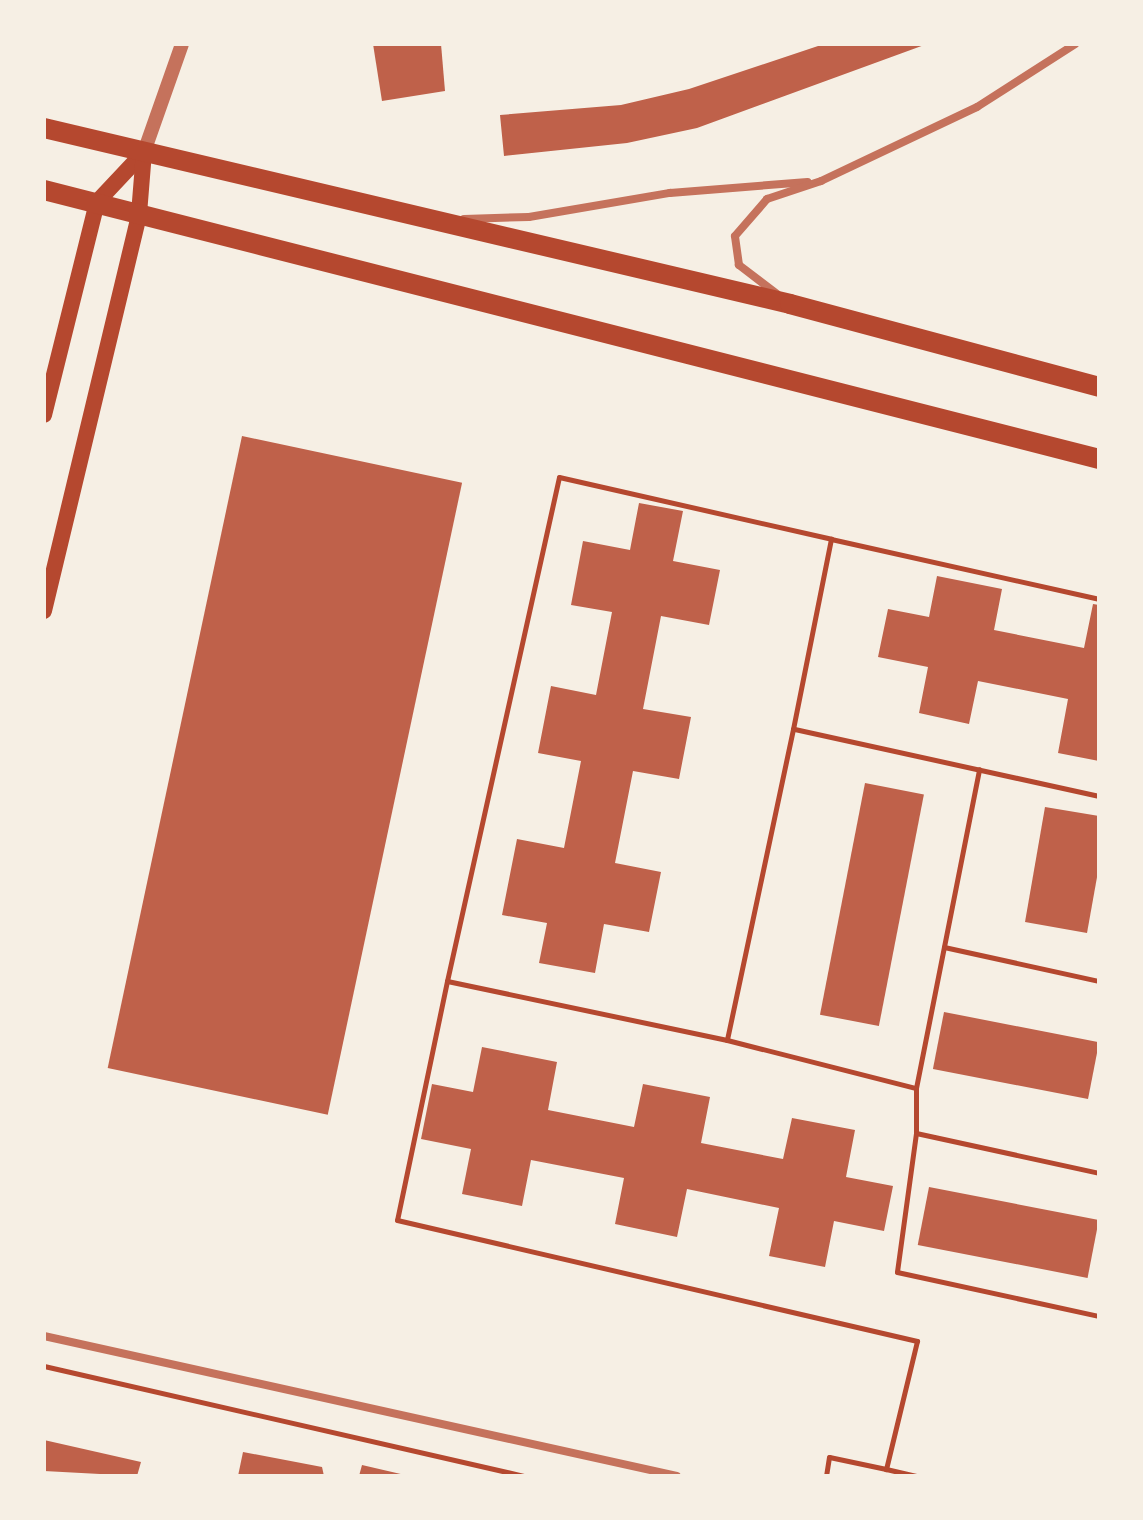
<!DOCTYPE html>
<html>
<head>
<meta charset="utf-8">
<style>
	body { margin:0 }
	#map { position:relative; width:1143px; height:1520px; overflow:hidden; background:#f6efe4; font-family:"Fira Sans",sans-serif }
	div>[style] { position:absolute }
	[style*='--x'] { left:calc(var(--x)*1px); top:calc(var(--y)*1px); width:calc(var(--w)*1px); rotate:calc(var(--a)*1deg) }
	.building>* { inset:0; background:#bf614a; transform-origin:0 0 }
	.path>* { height:5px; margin:-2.5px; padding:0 2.5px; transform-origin:2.5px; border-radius:2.5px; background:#b5482f }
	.minor>* { height:8px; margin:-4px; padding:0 4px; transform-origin:4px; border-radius:4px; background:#c5725c }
	.tertiary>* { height:14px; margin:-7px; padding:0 7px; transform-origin:7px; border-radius:7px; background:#c5725c }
	.secondary>* { height:16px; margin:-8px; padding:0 8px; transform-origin:8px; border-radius:8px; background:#b5482f }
	.primary>* { height:20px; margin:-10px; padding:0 10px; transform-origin:10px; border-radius:10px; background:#b5482f }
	span { translate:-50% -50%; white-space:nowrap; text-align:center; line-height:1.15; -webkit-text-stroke:8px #f6efe4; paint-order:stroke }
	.frame { position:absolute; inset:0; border:46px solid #f6efe4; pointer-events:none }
</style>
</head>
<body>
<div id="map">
	<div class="building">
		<div style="clip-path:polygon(373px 44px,441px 44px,445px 91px,382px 101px)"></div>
		<div style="clip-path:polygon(824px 44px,927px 44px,697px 128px,627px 143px,504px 156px,500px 115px,621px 105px,689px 89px)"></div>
		<div style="left:242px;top:436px;width:225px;height:646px;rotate:12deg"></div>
		<div style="clip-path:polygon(639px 503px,683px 511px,673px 561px,720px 570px,709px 625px,661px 616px,643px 709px,691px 717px,679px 779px,633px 771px,615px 863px,661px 872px,649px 932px,604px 924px,595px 973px,539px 963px,547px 923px,502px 915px,517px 839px,564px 848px,581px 761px,538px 753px,551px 686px,596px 695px,612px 612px,571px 605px,583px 541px,630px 550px)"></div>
		<div style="clip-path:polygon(937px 576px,1002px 589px,994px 630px,1084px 648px,1093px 604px,1099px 605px,1099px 761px,1058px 753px,1068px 699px,978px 681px,969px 724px,919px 713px,928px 667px,878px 657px,888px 609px,929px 617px)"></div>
		<div style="left:865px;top:783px;width:60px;height:236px;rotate:11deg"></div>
		<div style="clip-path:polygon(1045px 807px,1099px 816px,1099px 866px,1087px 933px,1025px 922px)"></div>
		<div style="left:944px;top:1012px;width:158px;height:58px;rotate:11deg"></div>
		<div style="clip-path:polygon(482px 1047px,557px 1062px,548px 1110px,634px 1127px,643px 1084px,710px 1097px,701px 1143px,783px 1159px,792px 1118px,855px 1130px,846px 1177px,893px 1186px,884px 1231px,834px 1221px,825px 1267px,769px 1256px,779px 1208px,687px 1189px,677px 1237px,615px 1224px,624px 1178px,531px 1160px,522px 1206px,462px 1194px,471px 1149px,421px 1139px,432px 1084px,473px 1092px)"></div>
		<div style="left:929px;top:1187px;width:173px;height:59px;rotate:11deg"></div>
		<div style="clip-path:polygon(44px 1440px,141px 1462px,137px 1476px,44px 1471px)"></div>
		<div style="clip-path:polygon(243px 1452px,322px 1467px,324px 1476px,238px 1476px)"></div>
		<div style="clip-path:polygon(362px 1465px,405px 1475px,405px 1476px,359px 1476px)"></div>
	</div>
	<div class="path">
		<div style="--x:793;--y:729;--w:194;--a:-78.7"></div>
		<div style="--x:831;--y:539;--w:275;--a:12.6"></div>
		<div style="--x:1099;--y:796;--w:313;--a:-167.6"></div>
		<div style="--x:793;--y:729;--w:318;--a:102"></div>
		<div style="--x:727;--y:1040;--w:195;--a:14.3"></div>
		<div style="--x:916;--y:1088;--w:45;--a:90"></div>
		<div style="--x:916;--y:1133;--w:187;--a:12.3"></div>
		<div style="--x:944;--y:947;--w:159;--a:12.4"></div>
		<div style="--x:447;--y:981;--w:244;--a:101.8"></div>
		<div style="--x:397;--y:1220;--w:534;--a:13.1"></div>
		<div style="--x:917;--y:1341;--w:132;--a:103.6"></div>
		<div style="--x:886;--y:1469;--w:58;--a:-168.1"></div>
		<div style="--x:829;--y:1457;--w:19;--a:99"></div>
		<div style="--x:727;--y:1040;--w:286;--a:-168.1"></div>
		<div style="--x:447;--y:981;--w:516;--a:-77.47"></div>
		<div style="--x:559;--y:477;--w:279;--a:12.8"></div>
		<div style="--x:916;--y:1088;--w:325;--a:-78.8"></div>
		<div style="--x:916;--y:1133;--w:140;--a:97.8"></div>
		<div style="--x:897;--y:1272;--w:207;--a:12.3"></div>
		<div style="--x:44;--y:1366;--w:492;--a:12.9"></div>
		<div style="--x:886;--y:1469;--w:32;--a:13"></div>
	</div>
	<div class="minor">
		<div style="--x:464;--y:219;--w:65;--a:-1.8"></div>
		<div style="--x:529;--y:217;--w:143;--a:-9.7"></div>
		<div style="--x:670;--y:193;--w:138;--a:-4.6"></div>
		<div style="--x:777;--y:294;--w:48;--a:-142.7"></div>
		<div style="--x:739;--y:265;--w:29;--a:-98"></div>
		<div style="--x:735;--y:236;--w:49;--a:-49.1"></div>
		<div style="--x:767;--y:199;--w:57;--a:-18.4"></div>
		<div style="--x:821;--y:181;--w:173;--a:-25.4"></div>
		<div style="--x:977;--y:107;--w:117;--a:-32.7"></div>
		<div style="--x:44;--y:1336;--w:648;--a:12.47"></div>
	</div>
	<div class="tertiary">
		<div style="--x:144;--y:152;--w:114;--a:-70.6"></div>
	</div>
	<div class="secondary">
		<div style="--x:44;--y:415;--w:219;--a:-76"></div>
		<div style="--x:97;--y:202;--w:69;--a:-46.8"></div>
		<div style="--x:44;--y:611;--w:408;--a:-76.5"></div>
		<div style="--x:139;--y:214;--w:62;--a:-85.4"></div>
	</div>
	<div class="primary">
		<div style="--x:44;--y:128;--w:766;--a:13.27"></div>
		<div style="--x:790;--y:304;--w:320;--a:15"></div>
		<div style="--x:44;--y:190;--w:1089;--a:14.3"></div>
	</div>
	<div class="frame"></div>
</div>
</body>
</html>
